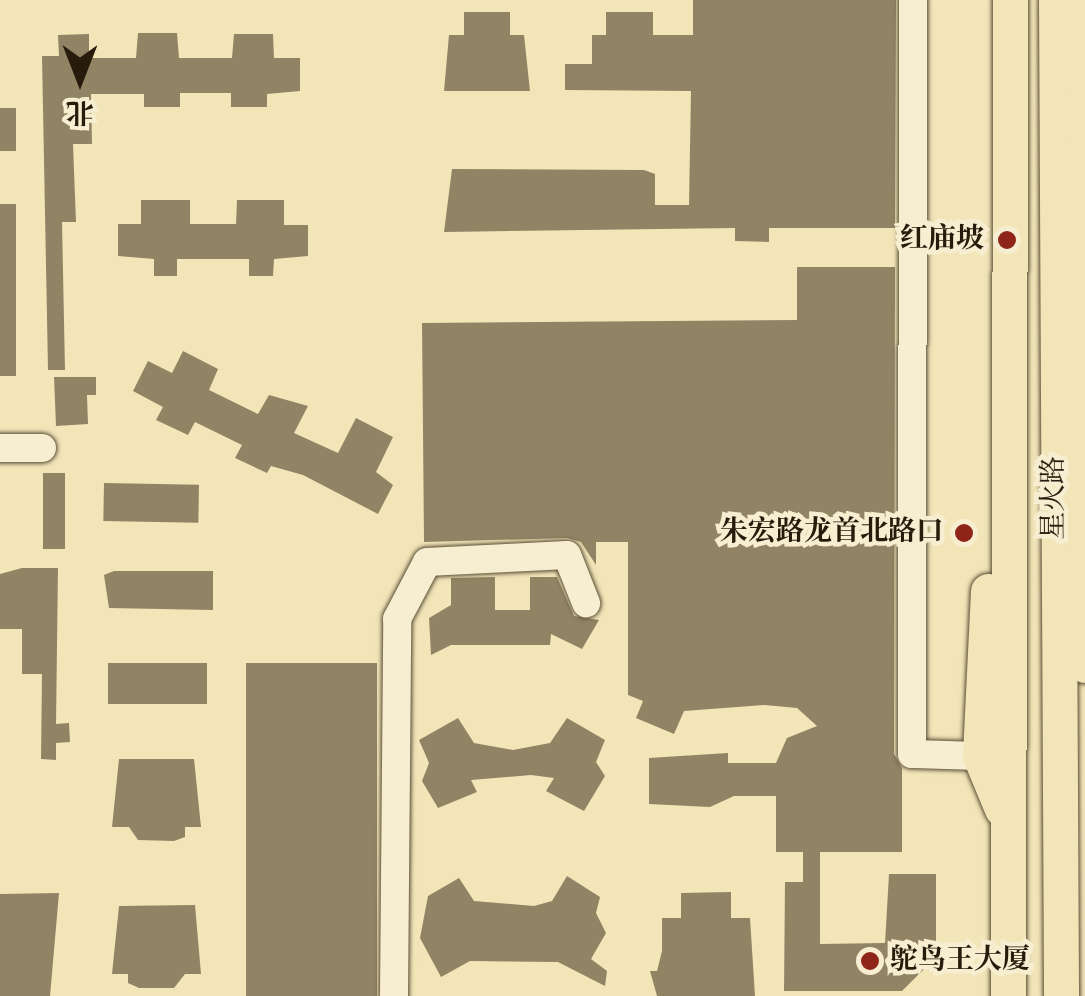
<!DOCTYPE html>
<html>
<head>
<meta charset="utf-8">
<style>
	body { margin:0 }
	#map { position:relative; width:1085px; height:996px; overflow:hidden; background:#f2e5b8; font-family:"Old Standard TT","Noto Serif SC",serif }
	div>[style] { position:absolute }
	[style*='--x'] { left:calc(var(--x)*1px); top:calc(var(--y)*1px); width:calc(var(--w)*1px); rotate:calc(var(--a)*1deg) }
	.building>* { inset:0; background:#918465; transform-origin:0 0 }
	.roads { filter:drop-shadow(0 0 2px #5a4e37) drop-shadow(0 0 2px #5a4e37) }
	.minor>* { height:28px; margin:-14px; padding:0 14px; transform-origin:14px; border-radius:14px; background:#f7eed1 }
	.major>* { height:35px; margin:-17.5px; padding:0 17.5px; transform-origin:17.5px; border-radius:17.5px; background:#f2e5b8 }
	.dots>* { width:28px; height:28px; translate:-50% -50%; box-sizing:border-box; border:5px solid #f7eed1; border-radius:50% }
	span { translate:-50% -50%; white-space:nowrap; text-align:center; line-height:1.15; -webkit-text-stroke:9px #f7eed1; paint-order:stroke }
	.poi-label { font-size:28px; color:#271b0c; font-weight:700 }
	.right { translate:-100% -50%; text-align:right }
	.left { translate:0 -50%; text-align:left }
	.street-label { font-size:28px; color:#271b0c }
	.north { position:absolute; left:30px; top:30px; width:100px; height:100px; -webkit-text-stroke:8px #f7eed1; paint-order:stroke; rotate:180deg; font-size:28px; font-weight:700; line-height:40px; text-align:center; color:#271b0c }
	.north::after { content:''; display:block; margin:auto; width:35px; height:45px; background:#271b0c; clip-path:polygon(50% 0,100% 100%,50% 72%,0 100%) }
</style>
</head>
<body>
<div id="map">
	<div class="building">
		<div style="clip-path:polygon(693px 0,896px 0,895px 228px,769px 228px,769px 242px,735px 241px,735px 228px,444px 232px,452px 169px,644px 170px,655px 174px,655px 205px,689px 205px,691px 91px,565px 90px,565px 64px,592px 64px,592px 35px,606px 35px,606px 12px,653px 12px,653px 35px,693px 35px)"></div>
		<div style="clip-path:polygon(464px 12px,510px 12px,510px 35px,524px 35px,530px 91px,444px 91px,449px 35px,464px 35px)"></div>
		<div style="clip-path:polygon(138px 33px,177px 33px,179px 58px,232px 58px,234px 34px,273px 34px,274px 58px,300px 58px,300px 91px,267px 94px,267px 107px,231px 107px,231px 93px,180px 93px,180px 107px,144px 107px,144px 94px,91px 94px,92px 144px,73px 144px,76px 222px,62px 222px,65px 370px,48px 370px,42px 56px,59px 56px,58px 35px,89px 34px,89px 58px,136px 58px)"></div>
		<div style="left:0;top:108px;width:16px;height:43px"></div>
		<div style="clip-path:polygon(141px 200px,190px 200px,190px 224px,236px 224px,237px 200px,284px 200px,284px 225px,308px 225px,308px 256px,274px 259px,273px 276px,249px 276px,249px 259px,177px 259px,177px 276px,154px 276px,154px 259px,118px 256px,118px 224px,141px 224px)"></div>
		<div style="left:0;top:204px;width:16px;height:172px"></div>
		<div style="clip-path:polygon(797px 267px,895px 267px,894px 754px,902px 768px,902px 852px,820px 852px,820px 944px,885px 943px,889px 874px,936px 874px,936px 957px,902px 991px,784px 991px,785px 882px,803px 882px,803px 852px,776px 852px,776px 796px,734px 796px,710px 807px,649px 804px,649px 758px,728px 753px,728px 763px,776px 763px,787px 738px,817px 726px,797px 708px,765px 705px,684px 711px,674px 734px,636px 718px,643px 701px,628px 695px,628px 542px,596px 542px,596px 565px,581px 542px,567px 538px,424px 542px,422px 323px,797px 320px)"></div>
		<div style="clip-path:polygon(183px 351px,218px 369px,209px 390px,258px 414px,269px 395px,308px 406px,294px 433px,338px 453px,356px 418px,393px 437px,376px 472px,393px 485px,378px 514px,303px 475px,271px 466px,267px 473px,235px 458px,242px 445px,195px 422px,188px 435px,156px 420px,163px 407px,133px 391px,148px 361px,172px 373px)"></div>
		<div style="clip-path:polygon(54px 377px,96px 377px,96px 395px,87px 395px,88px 424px,56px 426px)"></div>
		<div style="left:43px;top:473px;width:22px;height:76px"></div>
		<div style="left:104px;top:483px;width:95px;height:38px;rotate:1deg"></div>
		<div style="clip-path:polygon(22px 568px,58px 568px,56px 724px,69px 723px,70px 742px,56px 743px,56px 760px,41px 759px,42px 674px,22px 674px,22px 629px,0 629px,0 574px)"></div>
		<div style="clip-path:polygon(114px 571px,213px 571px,213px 610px,109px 608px,104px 575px)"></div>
		<div style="clip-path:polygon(495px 577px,495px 610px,530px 610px,530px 577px,557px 577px,574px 616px,599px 620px,582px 649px,551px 634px,550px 645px,451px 645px,431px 655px,429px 618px,451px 605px,451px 578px)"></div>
		<div style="left:108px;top:663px;width:99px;height:41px"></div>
		<div style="left:246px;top:663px;width:131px;height:333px"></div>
		<div style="clip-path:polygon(458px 718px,474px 743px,513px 750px,550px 743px,567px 718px,605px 740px,596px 762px,605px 776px,584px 811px,546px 791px,554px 778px,531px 775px,471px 780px,477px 792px,438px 808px,422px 781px,429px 763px,419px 740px)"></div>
		<div style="clip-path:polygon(119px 759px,194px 759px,201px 827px,185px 827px,185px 837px,174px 841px,138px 840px,129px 827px,112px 827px)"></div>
		<div style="clip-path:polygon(567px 876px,600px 897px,596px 913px,606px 933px,591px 959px,607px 971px,605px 986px,558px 962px,470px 961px,441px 977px,420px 938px,428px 896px,459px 878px,474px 901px,534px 906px,552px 901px)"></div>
		<div style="clip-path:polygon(731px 892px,731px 918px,750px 918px,755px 996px,657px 996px,650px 971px,657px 971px,662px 951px,662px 918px,681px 918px,681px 893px)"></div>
		<div style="clip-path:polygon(59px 893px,50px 996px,0 996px,0 894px)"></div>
		<div style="clip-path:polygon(195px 905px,201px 974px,185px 974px,174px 988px,139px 988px,128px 983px,128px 974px,112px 974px,119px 906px)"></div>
	</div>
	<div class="roads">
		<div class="minor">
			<div style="--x:913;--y:0;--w:754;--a:90.08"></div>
			<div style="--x:912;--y:754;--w:68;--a:1.7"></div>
			<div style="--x:0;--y:448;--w:42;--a:0"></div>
			<div style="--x:394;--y:996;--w:377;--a:-89.5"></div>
			<div style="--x:397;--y:619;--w:64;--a:-62.2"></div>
			<div style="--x:427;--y:562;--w:140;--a:-2.9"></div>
			<div style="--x:567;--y:555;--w:52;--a:68.4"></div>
		</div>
		<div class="major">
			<div style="--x:1056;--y:0;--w:996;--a:89.71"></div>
			<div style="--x:1084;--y:0;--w:665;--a:89.91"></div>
			<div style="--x:988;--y:591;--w:165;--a:92.8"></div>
			<div style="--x:980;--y:756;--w:57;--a:67.5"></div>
			<div style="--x:1008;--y:996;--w:996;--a:-89.88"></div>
		</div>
	</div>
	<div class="dots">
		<div style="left:1007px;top:240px;background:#8f2418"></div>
		<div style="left:964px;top:533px;background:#8f2418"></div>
		<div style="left:870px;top:961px;background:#8f2418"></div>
	</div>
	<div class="poi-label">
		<span class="right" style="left:984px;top:240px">红庙坡</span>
		<span class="right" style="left:944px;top:533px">朱宏路龙首北路口</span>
		<span class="left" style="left:890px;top:961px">鸵鸟王大厦</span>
	</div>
	<div class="street-label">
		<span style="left:1055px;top:498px;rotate:-90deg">星火路</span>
	</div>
	<div class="north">北</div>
</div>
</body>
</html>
